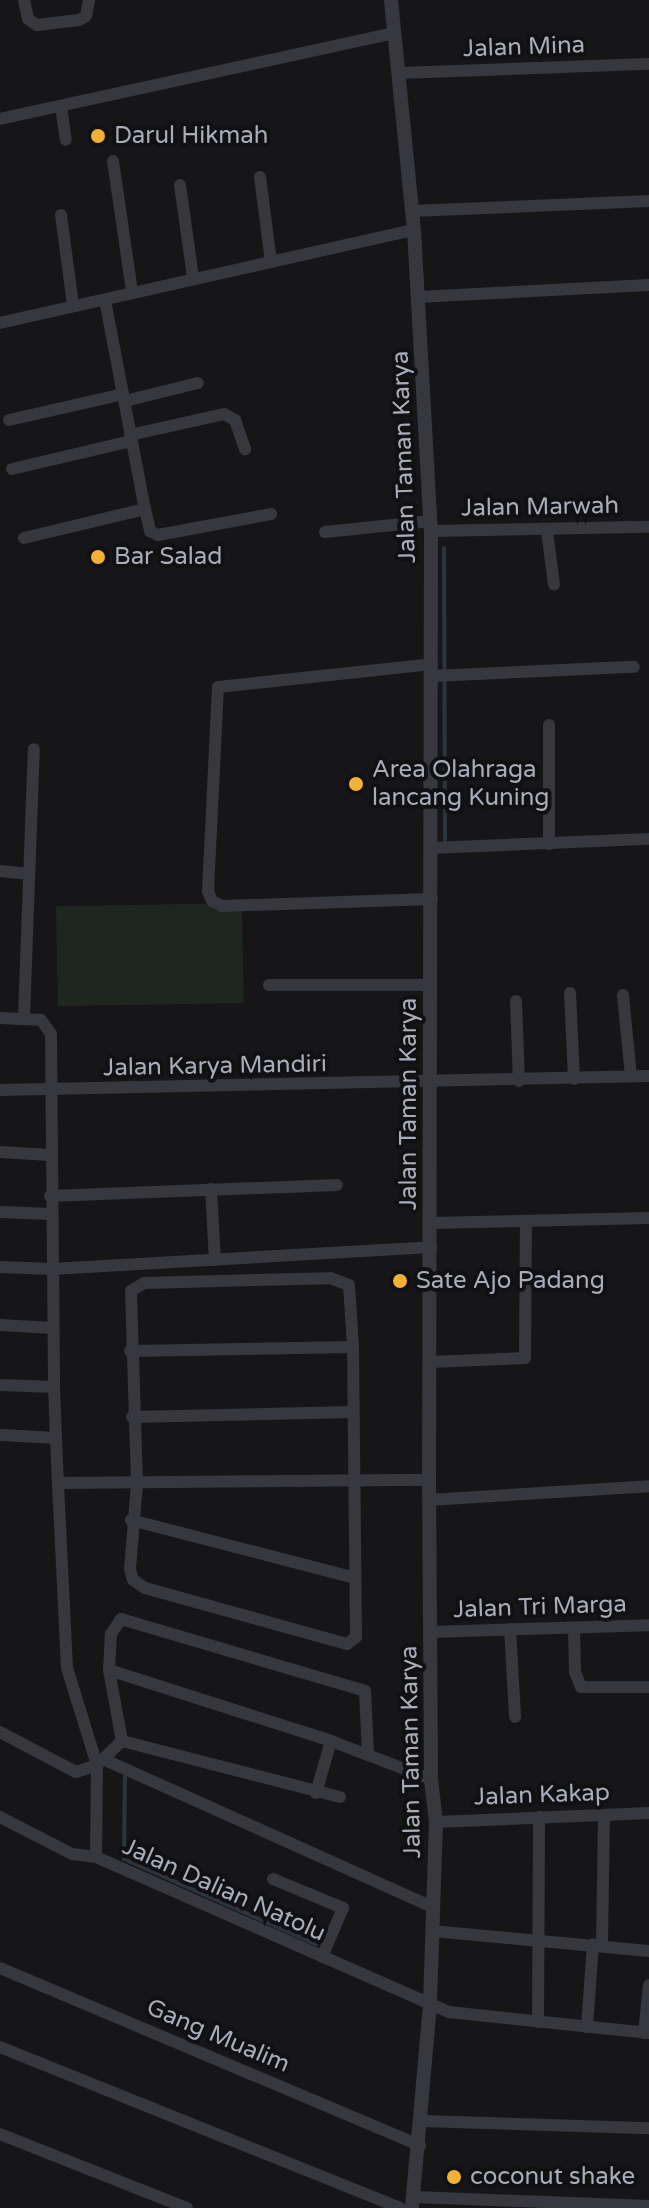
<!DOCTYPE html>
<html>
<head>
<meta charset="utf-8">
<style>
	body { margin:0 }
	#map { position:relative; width:649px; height:2208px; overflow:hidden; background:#161618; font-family:"Varela Round",sans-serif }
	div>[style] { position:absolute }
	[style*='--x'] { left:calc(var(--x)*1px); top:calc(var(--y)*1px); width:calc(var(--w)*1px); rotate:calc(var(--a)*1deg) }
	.green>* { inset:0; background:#1e261f; transform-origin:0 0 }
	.stream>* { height:4px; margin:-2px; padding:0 2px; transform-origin:2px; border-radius:2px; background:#2c353c }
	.minor>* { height:12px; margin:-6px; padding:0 6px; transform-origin:6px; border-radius:6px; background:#37383d }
	.tertiary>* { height:14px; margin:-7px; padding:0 7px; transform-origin:7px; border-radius:7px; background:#37383d }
	.dots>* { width:22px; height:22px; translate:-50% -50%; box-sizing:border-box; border:4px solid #111113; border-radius:50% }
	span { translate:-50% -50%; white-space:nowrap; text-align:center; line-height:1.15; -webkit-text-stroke:8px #111113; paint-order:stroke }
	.street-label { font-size:24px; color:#a8adb8 }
	.poi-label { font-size:24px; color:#a8adb8 }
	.left { translate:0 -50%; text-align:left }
</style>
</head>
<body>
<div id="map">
	<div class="green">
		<div style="left:242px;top:903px;width:100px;height:186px;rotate:89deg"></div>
	</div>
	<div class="stream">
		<div style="--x:444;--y:548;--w:294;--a:89.8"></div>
		<div style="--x:125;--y:1776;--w:83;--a:90.7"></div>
		<div style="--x:124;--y:1859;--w:210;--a:23.9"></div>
	</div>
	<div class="minor">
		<div style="--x:24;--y:0;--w:19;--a:78"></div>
		<div style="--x:28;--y:19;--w:11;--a:34"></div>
		<div style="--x:37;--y:25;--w:42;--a:-6.8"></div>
		<div style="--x:79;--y:20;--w:8;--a:-30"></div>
		<div style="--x:86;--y:16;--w:16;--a:-79"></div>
		<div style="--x:400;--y:73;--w:249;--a:-2.1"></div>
		<div style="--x:61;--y:106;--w:34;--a:82"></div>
		<div style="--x:0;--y:119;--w:404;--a:-12.3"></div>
		<div style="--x:113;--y:161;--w:132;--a:81.7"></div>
		<div style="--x:260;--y:177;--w:86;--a:82.6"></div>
		<div style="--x:180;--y:185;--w:94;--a:82"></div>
		<div style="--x:412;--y:211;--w:237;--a:-2.4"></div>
		<div style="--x:61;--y:215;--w:91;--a:82.4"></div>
		<div style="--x:418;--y:297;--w:231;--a:-3"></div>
		<div style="--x:105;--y:300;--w:213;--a:79.2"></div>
		<div style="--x:0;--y:323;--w:424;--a:-12.7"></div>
		<div style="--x:125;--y:401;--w:75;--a:-13.9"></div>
		<div style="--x:9;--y:420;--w:117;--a:-12.8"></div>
		<div style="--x:130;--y:435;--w:96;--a:-12.6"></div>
		<div style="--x:224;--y:414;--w:13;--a:29"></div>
		<div style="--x:235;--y:420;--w:31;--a:71"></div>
		<div style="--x:12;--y:469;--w:122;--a:-13.2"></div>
		<div style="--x:431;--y:531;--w:218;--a:-1.1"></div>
		<div style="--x:547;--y:531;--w:54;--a:82.6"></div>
		<div style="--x:325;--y:532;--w:107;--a:-5.9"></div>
		<div style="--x:24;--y:538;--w:124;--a:-13.5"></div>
		<div style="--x:145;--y:509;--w:23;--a:77"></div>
		<div style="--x:150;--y:531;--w:9;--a:27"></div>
		<div style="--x:158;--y:535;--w:115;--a:-10.5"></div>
		<div style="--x:432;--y:676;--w:202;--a:-2.6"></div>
		<div style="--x:549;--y:844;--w:119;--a:-90"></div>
		<div style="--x:431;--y:848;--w:218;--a:-2.4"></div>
		<div style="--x:0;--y:871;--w:27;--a:6"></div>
		<div style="--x:432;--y:899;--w:210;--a:178.1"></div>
		<div style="--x:222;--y:906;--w:11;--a:-153"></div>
		<div style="--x:212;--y:901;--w:11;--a:-112"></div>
		<div style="--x:208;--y:891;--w:204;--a:-87.2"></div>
		<div style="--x:218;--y:687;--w:215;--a:-6.1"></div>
		<div style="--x:269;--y:985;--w:162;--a:0"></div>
		<div style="--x:570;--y:993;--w:86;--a:87.3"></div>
		<div style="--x:623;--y:995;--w:82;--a:84.4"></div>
		<div style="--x:516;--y:1001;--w:80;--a:87.9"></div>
		<div style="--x:24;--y:1017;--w:268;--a:-87.9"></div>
		<div style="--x:0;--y:1018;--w:41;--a:2.8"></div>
		<div style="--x:41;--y:1020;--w:17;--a:54"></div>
		<div style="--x:51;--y:1034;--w:353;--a:89.5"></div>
		<div style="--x:0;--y:1090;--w:649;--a:-1.24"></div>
		<div style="--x:0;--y:1152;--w:50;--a:3.4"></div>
		<div style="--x:211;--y:1189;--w:71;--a:86.8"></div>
		<div style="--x:50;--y:1196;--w:287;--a:-2.2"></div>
		<div style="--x:0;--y:1212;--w:51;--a:2.2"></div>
		<div style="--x:431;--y:1223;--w:218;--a:-1.3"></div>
		<div style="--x:0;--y:1267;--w:52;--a:2.2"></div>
		<div style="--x:52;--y:1269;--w:380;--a:-3.3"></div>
		<div style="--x:330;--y:1278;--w:20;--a:20"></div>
		<div style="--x:349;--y:1285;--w:62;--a:86.3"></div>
		<div style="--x:353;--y:1347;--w:290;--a:89.4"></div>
		<div style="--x:356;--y:1637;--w:11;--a:142"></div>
		<div style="--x:347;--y:1644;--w:210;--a:-164.5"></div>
		<div style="--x:145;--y:1588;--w:14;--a:-146"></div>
		<div style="--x:133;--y:1580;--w:11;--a:-105"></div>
		<div style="--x:130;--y:1569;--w:86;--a:-85.3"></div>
		<div style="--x:137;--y:1483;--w:192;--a:-91.8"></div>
		<div style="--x:131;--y:1291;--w:15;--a:-32"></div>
		<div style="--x:144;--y:1283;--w:186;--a:-1.5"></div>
		<div style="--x:0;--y:1325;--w:53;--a:3.2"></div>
		<div style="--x:130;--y:1351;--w:223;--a:-1"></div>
		<div style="--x:430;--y:1362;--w:95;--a:-2.4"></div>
		<div style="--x:525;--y:1358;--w:137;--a:-89.6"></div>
		<div style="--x:0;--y:1385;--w:54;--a:2.1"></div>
		<div style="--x:54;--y:1387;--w:51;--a:87.8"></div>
		<div style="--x:56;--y:1438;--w:56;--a:-176.9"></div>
		<div style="--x:132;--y:1417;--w:221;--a:-1.3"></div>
		<div style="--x:56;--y:1438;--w:45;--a:87.5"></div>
		<div style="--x:58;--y:1483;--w:371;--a:-0.5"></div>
		<div style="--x:429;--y:1500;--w:220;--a:-3.6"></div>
		<div style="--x:131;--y:1520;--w:231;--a:14.5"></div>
		<div style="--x:574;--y:1628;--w:44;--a:88.7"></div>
		<div style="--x:575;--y:1672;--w:16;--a:68"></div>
		<div style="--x:581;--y:1687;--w:68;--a:0"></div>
		<div style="--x:510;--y:1629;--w:88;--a:86.7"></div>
		<div style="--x:431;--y:1632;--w:218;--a:-1.8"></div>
		<div style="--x:109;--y:1670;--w:233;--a:17.7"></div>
		<div style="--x:331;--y:1741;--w:107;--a:20.8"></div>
		<div style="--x:0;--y:1732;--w:86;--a:27.8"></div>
		<div style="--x:76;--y:1772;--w:22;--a:-18"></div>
		<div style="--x:97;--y:1765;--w:102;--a:-107.2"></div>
		<div style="--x:67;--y:1668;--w:185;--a:-92.8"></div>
		<div style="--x:122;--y:1741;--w:225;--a:14.4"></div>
		<div style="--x:103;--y:1759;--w:362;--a:24.2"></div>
		<div style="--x:316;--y:1793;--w:54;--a:-73.9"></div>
		<div style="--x:0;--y:1817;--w:81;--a:27.2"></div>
		<div style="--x:72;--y:1854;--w:24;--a:7"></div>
		<div style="--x:96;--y:1857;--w:386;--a:23.7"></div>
		<div style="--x:449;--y:2012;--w:201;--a:6"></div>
		<div style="--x:436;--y:1822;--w:213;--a:-2.4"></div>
		<div style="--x:96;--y:1857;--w:92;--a:-89.4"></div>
		<div style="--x:97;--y:1765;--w:35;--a:-44"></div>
		<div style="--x:122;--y:1741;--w:72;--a:-100.4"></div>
		<div style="--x:109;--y:1670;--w:36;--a:-87"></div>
		<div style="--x:111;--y:1634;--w:18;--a:-56"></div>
		<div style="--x:121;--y:1619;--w:254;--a:16.4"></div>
		<div style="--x:365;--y:1691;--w:64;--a:87.3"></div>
		<div style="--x:273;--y:1879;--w:76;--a:22.5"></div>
		<div style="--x:343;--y:1908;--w:53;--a:113.2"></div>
		<div style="--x:432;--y:1931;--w:218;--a:5.3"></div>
		<div style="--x:602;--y:1944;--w:129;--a:-89.1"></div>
		<div style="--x:0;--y:1968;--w:456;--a:22.9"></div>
		<div style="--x:538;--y:2022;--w:205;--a:-89.7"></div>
		<div style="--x:587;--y:2027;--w:83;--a:-85.9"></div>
		<div style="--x:644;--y:2033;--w:48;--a:-84.1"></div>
		<div style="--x:0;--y:2047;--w:431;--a:21.9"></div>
		<div style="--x:422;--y:2121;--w:227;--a:1.8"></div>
		<div style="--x:0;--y:2134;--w:201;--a:21.6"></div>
		<div style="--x:414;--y:2197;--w:235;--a:2.2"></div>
	</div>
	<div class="tertiary">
		<div style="--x:391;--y:0;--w:231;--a:84.3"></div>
		<div style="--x:414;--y:230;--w:301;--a:86.8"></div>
		<div style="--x:431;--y:531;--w:949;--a:90.12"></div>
		<div style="--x:429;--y:1480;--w:299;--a:89.6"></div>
		<div style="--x:431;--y:1779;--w:43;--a:83.4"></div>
		<div style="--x:436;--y:1822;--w:183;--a:91.9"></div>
		<div style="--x:430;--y:2005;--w:204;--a:95.1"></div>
	</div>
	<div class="dots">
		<div style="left:98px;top:136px;background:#f2b134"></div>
		<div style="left:98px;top:557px;background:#f2b134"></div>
		<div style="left:356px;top:784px;background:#f2b134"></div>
		<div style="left:400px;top:1281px;background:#f2b134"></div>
		<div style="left:454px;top:2177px;background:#f2b134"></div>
	</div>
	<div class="street-label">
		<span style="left:524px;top:47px;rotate:-2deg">Jalan Mina</span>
		<span style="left:404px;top:457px;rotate:-92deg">Jalan Taman Karya</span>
		<span style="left:540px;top:507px;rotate:-1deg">Jalan Marwah</span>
		<span style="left:215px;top:1066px;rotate:-1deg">Jalan Karya Mandiri</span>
		<span style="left:409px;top:1104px;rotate:-90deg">Jalan Taman Karya</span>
		<span style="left:540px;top:1607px;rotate:-2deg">Jalan Tri Marga</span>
		<span style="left:411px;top:1752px;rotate:-91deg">Jalan Taman Karya</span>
		<span style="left:542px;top:1795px;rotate:-2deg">Jalan Kakap</span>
		<span style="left:224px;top:1890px;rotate:24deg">Jalan Dalian Natolu</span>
		<span style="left:218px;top:2036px;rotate:23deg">Gang Mualim</span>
	</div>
	<div class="poi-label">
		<span class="left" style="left:114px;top:136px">Darul Hikmah</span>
		<span class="left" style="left:114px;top:557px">Bar Salad</span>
		<span class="left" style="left:372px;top:784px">Area Olahraga<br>lancang Kuning</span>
		<span class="left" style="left:416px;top:1281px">Sate Ajo Padang</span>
		<span class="left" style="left:470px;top:2177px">coconut shake</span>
	</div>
</div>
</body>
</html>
